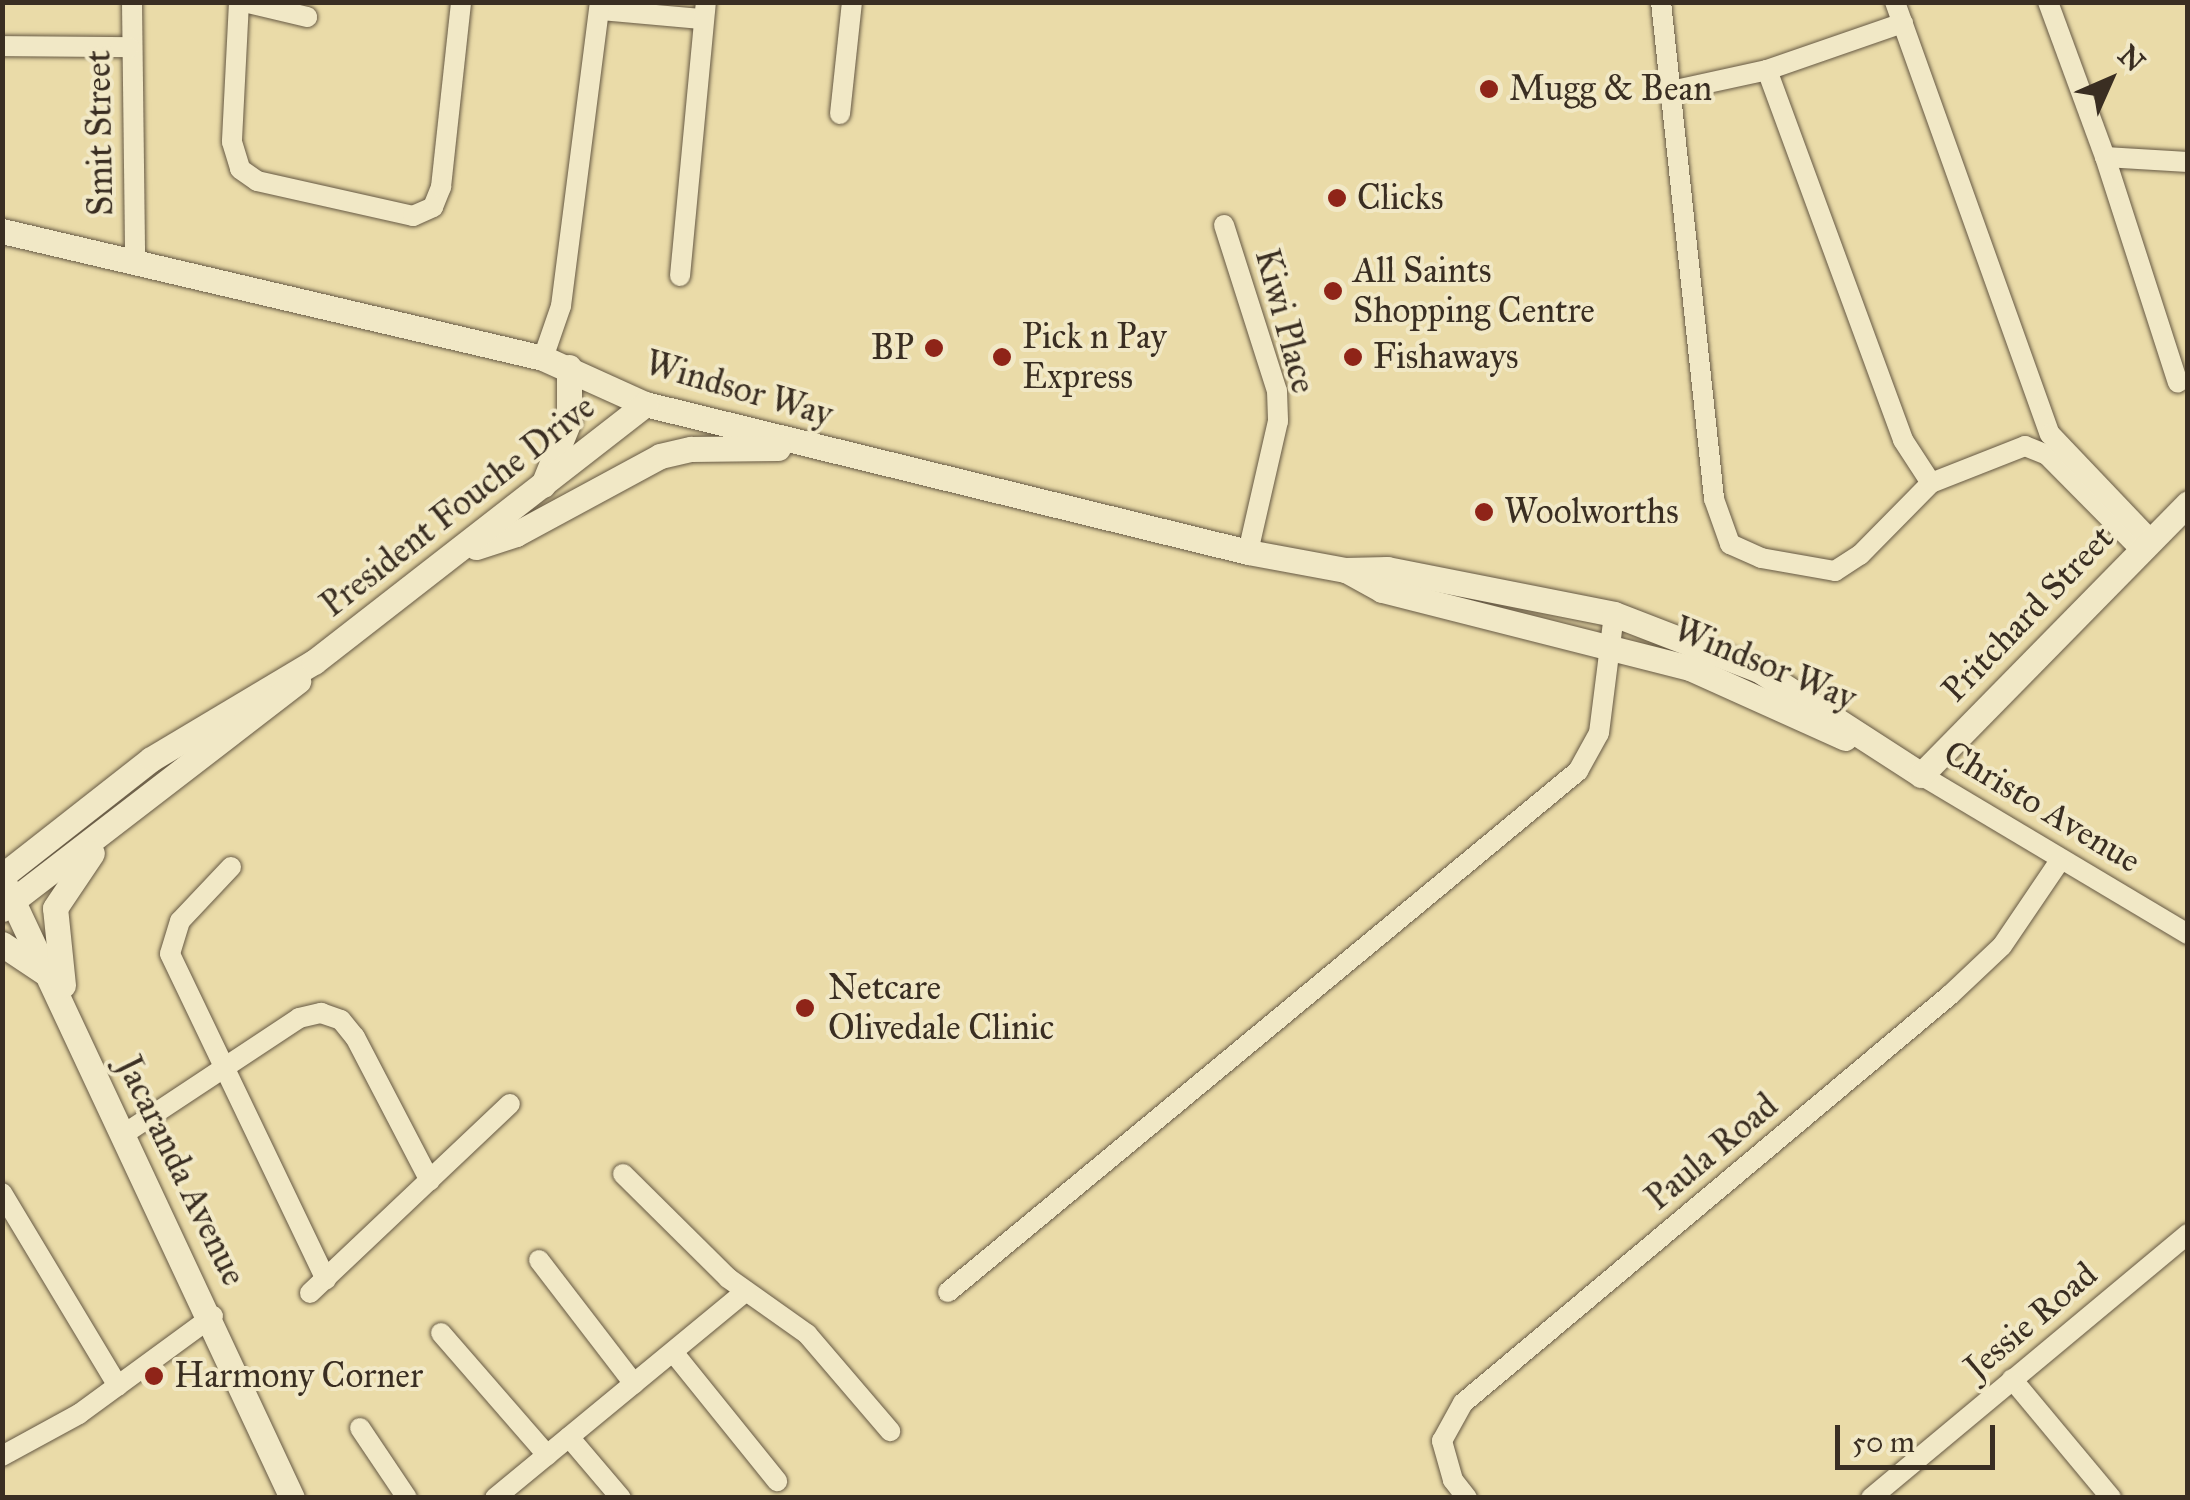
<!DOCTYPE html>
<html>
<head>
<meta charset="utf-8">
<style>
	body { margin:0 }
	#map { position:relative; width:2190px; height:1500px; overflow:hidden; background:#eadba8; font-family:"IM FELL Great Primer",serif }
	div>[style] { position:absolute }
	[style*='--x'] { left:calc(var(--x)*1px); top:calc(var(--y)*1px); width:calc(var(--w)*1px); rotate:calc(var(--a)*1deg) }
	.roads { filter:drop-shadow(0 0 2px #665944) drop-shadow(0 0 2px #665944) }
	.minor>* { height:20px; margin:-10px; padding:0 10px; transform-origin:10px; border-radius:10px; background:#f1e8c6 }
	.tertiary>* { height:25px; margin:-12.5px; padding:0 12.5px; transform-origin:12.5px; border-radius:12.5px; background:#f1e8c6 }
	.dots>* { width:28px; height:28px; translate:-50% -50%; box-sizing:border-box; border:5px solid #f1e8c6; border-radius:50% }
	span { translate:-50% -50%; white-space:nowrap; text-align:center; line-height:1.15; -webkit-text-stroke:8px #f1e8c6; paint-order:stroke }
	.poi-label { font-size:35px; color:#3a2e22 }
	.left { translate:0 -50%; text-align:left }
	.right { translate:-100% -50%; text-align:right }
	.street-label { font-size:35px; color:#3a2e22 }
	.frame { position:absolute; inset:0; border:5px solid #3a2e22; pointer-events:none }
	.north { position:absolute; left:2060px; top:30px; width:100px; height:100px; -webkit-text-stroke:8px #f1e8c6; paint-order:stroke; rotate:45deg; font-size:28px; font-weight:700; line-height:40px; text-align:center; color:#3a2e22 }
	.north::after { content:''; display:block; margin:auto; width:35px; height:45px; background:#3a2e22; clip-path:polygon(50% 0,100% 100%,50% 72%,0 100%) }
	.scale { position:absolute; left:1835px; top:1425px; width:160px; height:45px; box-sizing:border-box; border:5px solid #3a2e22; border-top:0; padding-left:12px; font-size:30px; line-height:35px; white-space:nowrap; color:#3a2e22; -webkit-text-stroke:8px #f1e8c6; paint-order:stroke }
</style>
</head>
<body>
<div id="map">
	<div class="roads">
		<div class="minor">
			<div style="--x:132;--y:2;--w:260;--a:89.3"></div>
			<div style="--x:239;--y:2;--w:140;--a:92.9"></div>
			<div style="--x:232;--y:142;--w:28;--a:73"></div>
			<div style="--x:240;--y:169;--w:21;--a:35"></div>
			<div style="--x:257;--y:181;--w:160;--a:12.6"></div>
			<div style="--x:413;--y:216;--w:22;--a:-24"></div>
			<div style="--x:433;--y:207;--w:22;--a:-68"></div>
			<div style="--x:441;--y:187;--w:186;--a:-83.8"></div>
			<div style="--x:244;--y:2;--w:65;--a:13.4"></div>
			<div style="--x:1661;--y:2;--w:500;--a:83.9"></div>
			<div style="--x:1714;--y:499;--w:48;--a:70.4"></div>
			<div style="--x:1730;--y:544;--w:34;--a:24"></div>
			<div style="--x:1761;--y:558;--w:75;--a:10"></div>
			<div style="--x:1835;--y:571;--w:30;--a:-33"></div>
			<div style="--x:1860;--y:555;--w:101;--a:-45.4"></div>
			<div style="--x:1931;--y:483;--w:101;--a:-21.5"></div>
			<div style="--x:2025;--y:446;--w:24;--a:22"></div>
			<div style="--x:2047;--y:455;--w:132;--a:45.3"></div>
			<div style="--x:1895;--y:2;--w:459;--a:70.3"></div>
			<div style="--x:2050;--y:434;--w:145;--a:46.4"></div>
			<div style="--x:2048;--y:2;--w:165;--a:69.8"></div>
			<div style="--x:2105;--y:157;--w:83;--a:3.4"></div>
			<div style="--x:600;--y:10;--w:100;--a:5.1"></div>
			<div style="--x:2;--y:46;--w:127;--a:0.5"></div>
			<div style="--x:1767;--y:70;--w:394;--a:69.8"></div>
			<div style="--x:1903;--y:440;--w:51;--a:56.9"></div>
			<div style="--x:1671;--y:91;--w:98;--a:-12.3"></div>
			<div style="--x:1767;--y:70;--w:144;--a:-19.1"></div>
			<div style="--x:840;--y:114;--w:113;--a:-83.9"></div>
			<div style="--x:2105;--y:157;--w:237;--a:72.1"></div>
			<div style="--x:1224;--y:225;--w:174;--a:72.3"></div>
			<div style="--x:1277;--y:391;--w:30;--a:88"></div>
			<div style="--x:1278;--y:421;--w:134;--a:102.9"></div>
			<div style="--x:680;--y:276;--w:275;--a:-84.6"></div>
			<div style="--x:543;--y:358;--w:55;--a:-70.9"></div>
			<div style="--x:561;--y:306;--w:306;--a:-82.7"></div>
			<div style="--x:1921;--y:775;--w:311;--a:30.8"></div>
			<div style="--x:231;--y:867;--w:74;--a:133.4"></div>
			<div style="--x:180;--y:921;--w:34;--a:107"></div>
			<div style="--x:170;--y:954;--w:361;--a:64.4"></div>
			<div style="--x:124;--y:1134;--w:210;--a:-33.5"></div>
			<div style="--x:299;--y:1018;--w:23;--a:-13"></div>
			<div style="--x:321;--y:1013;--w:21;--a:19"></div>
			<div style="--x:341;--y:1020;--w:22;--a:51"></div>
			<div style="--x:355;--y:1037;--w:162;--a:62.5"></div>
			<div style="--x:623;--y:1174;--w:148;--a:44.7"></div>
			<div style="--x:728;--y:1278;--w:97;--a:35.3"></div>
			<div style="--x:807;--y:1334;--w:128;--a:49.4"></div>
			<div style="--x:2;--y:1193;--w:225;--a:59"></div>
			<div style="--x:539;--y:1260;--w:156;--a:52.5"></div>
			<div style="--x:948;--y:1292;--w:818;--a:-39.59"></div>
			<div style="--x:1578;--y:771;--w:43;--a:-61.1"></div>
			<div style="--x:1599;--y:733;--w:120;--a:-82.8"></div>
			<div style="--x:310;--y:1293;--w:275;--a:-43.4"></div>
			<div style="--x:441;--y:1333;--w:162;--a:49"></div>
			<div style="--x:673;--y:1352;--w:166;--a:51.1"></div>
			<div style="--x:2012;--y:1379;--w:155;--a:50.2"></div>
			<div style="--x:360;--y:1428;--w:84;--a:56.1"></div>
			<div style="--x:569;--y:1437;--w:80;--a:49.6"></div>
			<div style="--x:2;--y:1456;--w:88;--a:-28.6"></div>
			<div style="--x:79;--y:1414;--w:166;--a:-36.2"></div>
			<div style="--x:495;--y:1498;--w:325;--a:-39.5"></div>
			<div style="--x:1467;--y:1498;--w:23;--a:-128"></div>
			<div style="--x:1453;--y:1480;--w:41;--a:-105.8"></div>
			<div style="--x:1442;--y:1441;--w:43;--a:-61.1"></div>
			<div style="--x:1463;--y:1403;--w:635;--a:-39.96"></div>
			<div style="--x:1950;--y:995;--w:71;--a:-43.3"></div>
			<div style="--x:2002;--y:946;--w:105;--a:-55.9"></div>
			<div style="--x:1871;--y:1498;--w:413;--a:-39.8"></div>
		</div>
		<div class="tertiary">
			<div style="--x:2;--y:231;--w:556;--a:13.21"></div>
			<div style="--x:543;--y:358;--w:112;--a:24.3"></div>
			<div style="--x:645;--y:404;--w:621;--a:13.79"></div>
			<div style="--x:1248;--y:552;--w:99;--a:10.5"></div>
			<div style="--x:1345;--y:570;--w:42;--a:-1.4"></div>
			<div style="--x:1387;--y:569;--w:231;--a:11.2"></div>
			<div style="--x:1614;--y:614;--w:155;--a:21.1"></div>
			<div style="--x:1759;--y:670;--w:193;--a:32.9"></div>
			<div style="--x:1921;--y:775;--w:381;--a:-45.5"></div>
			<div style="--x:543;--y:485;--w:69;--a:-67.9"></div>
			<div style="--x:569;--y:421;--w:54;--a:-90"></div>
			<div style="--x:476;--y:547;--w:42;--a:-18"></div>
			<div style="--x:516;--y:534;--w:164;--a:-28.4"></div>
			<div style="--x:660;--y:456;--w:32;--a:-13"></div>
			<div style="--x:691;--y:449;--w:87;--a:-0.7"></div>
			<div style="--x:1346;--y:570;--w:41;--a:29.1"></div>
			<div style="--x:1382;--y:590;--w:318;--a:14.2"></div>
			<div style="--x:1690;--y:668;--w:170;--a:24.3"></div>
			<div style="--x:2;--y:876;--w:189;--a:-38.1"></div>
			<div style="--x:151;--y:759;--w:190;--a:-30.8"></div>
			<div style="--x:314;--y:662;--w:420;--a:-37.9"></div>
			<div style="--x:2;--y:878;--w:684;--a:64.93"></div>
			<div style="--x:2;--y:909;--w:374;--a:-37.6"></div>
			<div style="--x:2;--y:944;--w:50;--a:33.7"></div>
			<div style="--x:63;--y:985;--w:77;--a:-95.9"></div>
			<div style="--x:55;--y:908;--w:66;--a:-56.1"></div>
		</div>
	</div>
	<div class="dots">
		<div style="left:1489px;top:89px;background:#8f2418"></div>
		<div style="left:1337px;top:198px;background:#8f2418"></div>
		<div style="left:1333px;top:291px;background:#8f2418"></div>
		<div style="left:934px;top:348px;background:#8f2418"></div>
		<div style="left:1002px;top:357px;background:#8f2418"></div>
		<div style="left:1353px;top:357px;background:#8f2418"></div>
		<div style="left:1484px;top:512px;background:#8f2418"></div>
		<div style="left:805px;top:1008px;background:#8f2418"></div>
		<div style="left:154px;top:1376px;background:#8f2418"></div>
	</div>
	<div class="poi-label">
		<span class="left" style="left:1509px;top:89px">Mugg &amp; Bean</span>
		<span class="left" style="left:1357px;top:198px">Clicks</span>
		<span class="left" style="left:1353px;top:291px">All Saints<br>Shopping Centre</span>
		<span class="left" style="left:1022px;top:357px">Pick n Pay<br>Express</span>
		<span class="right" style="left:914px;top:348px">BP</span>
		<span class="left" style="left:1373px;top:357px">Fishaways</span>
		<span class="left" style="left:1504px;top:512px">Woolworths</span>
		<span class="left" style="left:828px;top:1008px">Netcare<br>Olivedale Clinic</span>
		<span class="left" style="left:174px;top:1376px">Harmony Corner</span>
	</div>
	<div class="street-label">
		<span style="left:100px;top:133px;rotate:-91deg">Smit Street</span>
		<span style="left:1285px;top:321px;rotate:75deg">Kiwi Place</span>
		<span style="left:739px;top:389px;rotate:16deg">Windsor Way</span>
		<span style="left:458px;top:506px;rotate:-38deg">President Fouche Drive</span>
		<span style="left:2028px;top:614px;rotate:-46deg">Pritchard Street</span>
		<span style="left:1765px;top:664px;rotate:22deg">Windsor Way</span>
		<span style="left:2042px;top:807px;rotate:31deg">Christo Avenue</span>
		<span style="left:1712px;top:1152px;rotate:-40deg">Paula Road</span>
		<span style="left:181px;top:1171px;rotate:64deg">Jacaranda Avenue</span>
		<span style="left:2031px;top:1321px;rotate:-40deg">Jessie Road</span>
	</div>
	<div class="frame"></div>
	<div class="north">N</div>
	<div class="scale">50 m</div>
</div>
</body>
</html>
